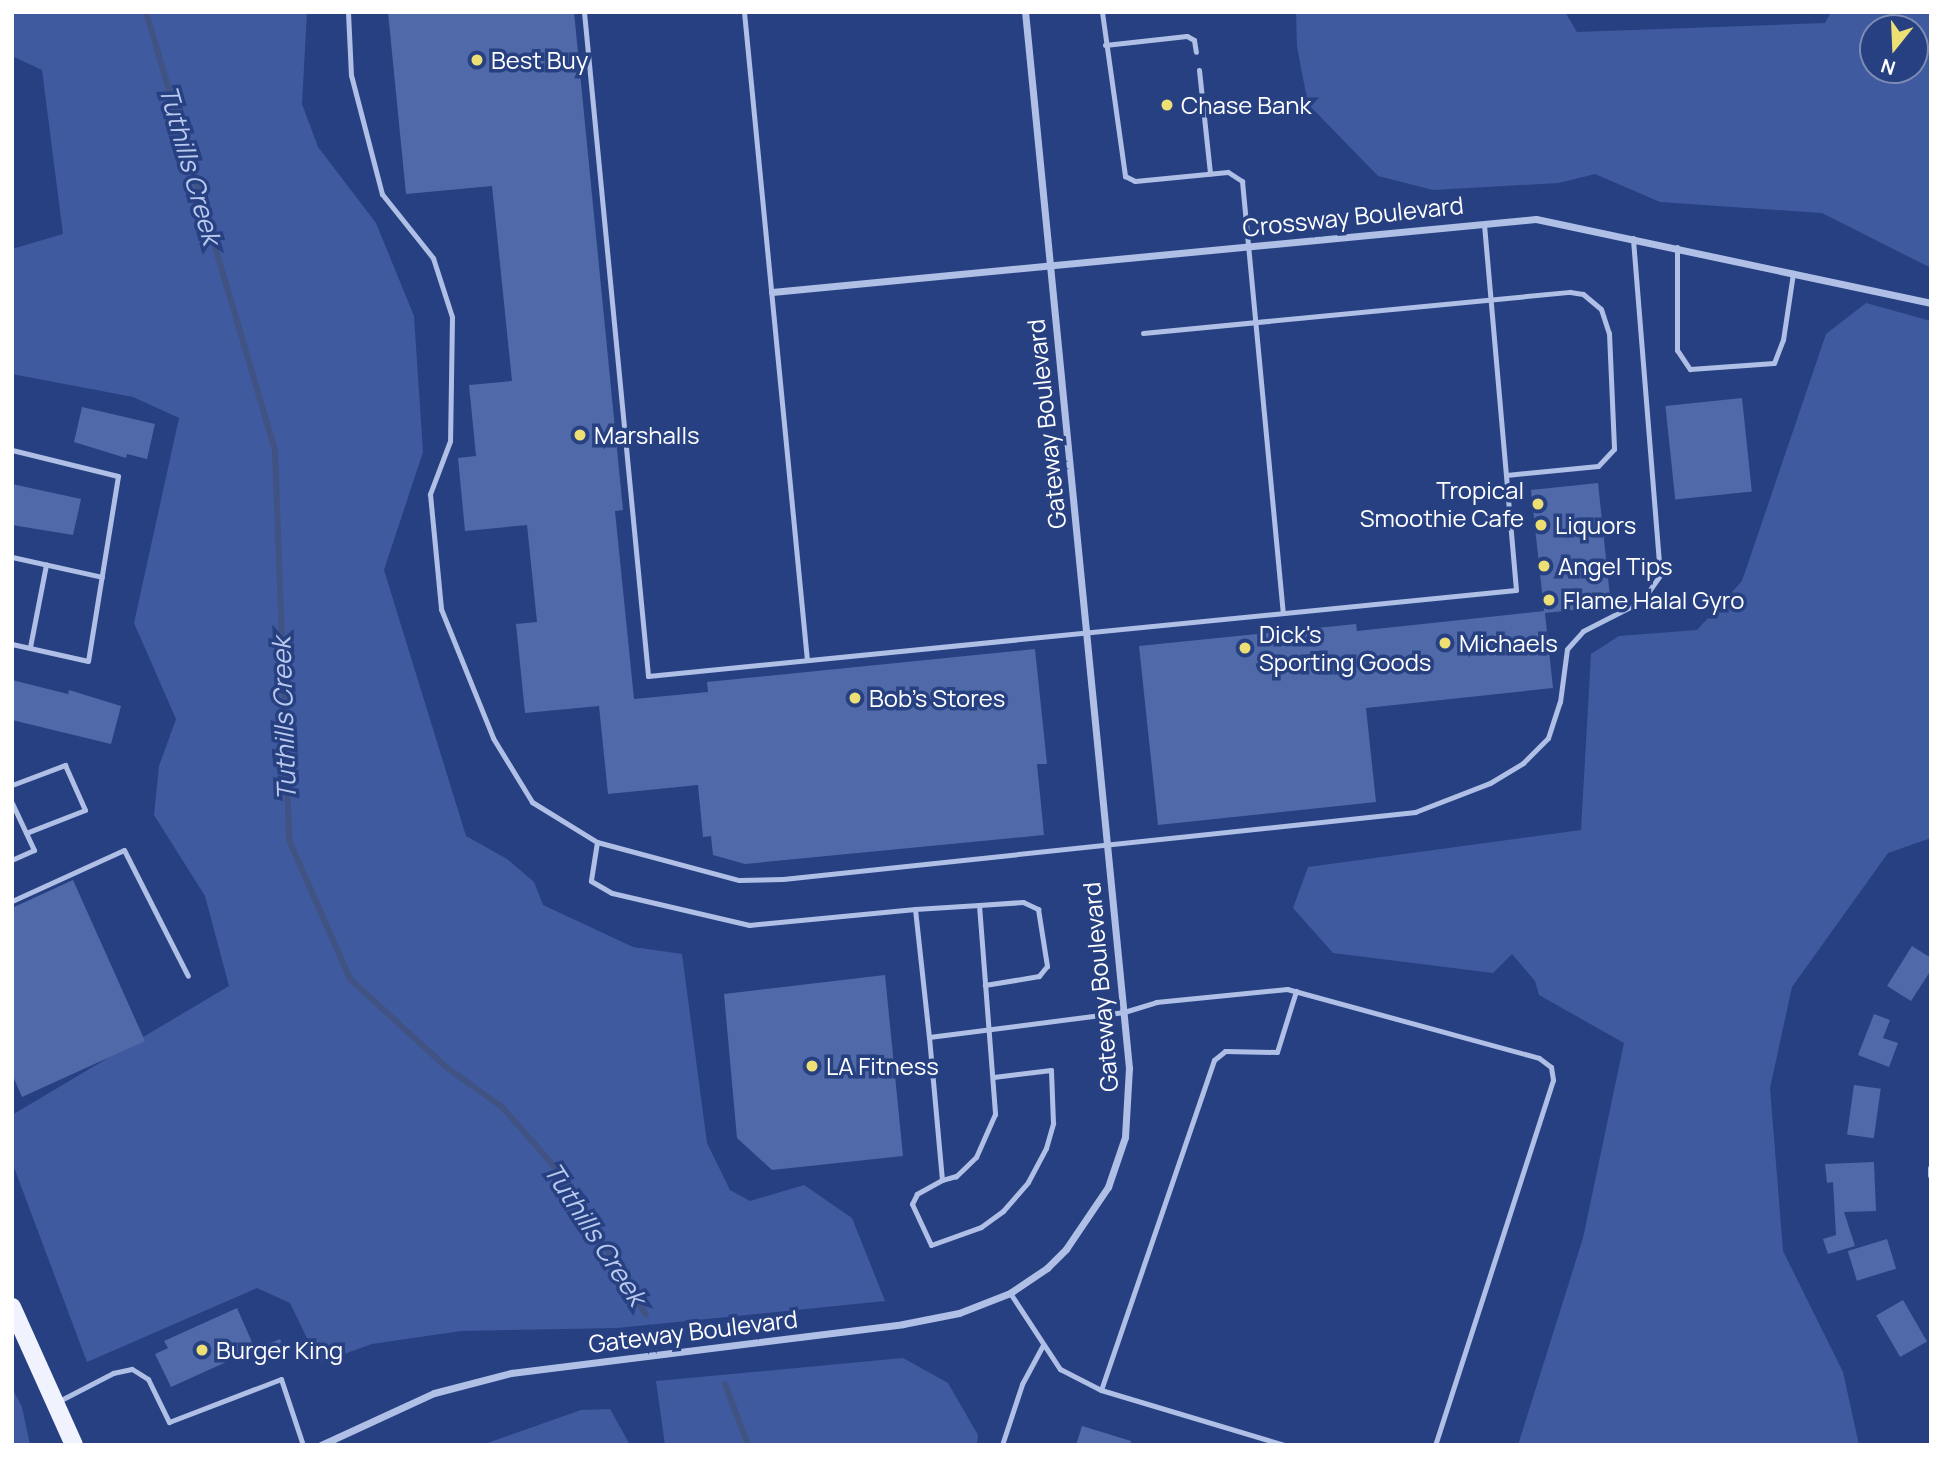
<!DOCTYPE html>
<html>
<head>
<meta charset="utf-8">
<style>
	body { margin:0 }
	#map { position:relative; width:1943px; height:1457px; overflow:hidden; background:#274081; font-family:Manrope,sans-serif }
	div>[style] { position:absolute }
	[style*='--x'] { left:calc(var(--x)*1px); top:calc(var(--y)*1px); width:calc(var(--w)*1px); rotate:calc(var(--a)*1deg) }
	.green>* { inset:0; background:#3f5a9f }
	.stream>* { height:6px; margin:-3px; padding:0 3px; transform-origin:3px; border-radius:3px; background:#415383 }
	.building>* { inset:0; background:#5069a9; transform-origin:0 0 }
	.service>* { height:5px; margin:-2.5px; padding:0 2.5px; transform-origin:2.5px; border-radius:2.5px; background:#afbfe6 }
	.minor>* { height:7px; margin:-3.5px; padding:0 3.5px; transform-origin:3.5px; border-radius:3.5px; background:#afbfe6 }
	.primary>* { height:18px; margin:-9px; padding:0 9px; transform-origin:9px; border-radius:9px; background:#f0f3fd }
	.dots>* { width:19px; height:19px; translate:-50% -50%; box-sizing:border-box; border:4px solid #274081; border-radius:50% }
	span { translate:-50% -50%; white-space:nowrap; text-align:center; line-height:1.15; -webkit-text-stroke:7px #274081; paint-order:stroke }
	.poi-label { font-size:24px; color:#fff }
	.left { translate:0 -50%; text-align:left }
	.right { translate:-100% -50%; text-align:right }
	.street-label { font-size:24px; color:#fff }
	.water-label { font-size:26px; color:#bac9ee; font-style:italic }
	.frame { position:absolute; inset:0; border:14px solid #fff; pointer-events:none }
	.north { position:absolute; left:1859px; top:14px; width:70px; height:70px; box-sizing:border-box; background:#274081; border:2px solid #7d8cb3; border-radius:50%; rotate:198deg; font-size:19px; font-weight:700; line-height:28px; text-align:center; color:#fff }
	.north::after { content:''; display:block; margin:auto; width:24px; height:32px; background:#eedf75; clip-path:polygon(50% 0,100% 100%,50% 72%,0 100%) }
</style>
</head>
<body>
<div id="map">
	<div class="green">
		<div style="clip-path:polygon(12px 12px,307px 12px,302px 104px,318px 147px,376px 223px,414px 316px,423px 452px,384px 570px,466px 836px,507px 859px,534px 882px,543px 905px,633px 947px,682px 954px,707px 1143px,730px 1190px,750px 1201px,804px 1185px,852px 1218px,885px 1301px,617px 1328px,461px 1331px,372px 1344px,319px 1363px,290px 1303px,257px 1288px,87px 1362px,12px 1162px,12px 1115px,229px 986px,205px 896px,154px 815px,159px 766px,176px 719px,134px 623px,179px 418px,133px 397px,12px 374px,12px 249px,63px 234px,42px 70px,12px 56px)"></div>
		<div style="clip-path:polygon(evenodd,1296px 12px,1565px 12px,1577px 32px,1825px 23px,1831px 12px,1931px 12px,1931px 268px,1822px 213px,1660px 202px,1595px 174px,1559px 183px,1433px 190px,1378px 176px,1308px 104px,1297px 47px,1296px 12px,1915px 28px,1915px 70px,1873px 70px,1873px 28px,1915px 28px)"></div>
		<div style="clip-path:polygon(1866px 303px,1931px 321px,1931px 838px,1888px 853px,1792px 987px,1770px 1088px,1783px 1251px,1843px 1372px,1859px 1445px,1518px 1445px,1583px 1238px,1624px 1043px,1539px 995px,1535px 981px,1512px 954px,1493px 973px,1333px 953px,1293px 908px,1308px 867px,1581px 830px,1591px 654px,1619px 636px,1697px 630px,1742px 581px,1826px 334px)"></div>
		<div style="clip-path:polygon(903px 1358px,948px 1383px,978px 1435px,977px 1445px,665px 1445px,656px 1381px)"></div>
		<div style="clip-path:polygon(12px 1388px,22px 1407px,30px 1445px,12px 1445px)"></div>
		<div style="clip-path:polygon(610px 1409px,630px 1445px,482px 1445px,581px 1410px)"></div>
	</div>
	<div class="stream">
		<div style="--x:146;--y:12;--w:458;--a:73.6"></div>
		<div style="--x:275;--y:451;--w:389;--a:87.9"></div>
		<div style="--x:289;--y:840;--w:152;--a:66.3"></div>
		<div style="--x:350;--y:979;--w:130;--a:42.5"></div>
		<div style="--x:446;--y:1067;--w:69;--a:35.5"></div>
		<div style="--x:502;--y:1107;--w:91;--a:48.6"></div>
		<div style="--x:562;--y:1175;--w:163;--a:59"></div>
		<div style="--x:725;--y:1384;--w:65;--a:69.3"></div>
	</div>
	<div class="building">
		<div style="clip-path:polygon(388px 12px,574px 12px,623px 510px,615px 511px,634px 699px,708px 692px,707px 682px,1035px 649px,1047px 764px,1037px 764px,1044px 835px,745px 864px,713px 855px,711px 836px,703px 837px,698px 785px,608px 794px,599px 706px,525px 713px,516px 624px,537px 622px,527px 525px,465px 531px,458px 458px,476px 456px,469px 385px,512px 381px,492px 186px,406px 194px)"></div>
		<div style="left:1742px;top:398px;width:94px;height:77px;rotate:84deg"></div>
		<div style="clip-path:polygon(82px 407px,155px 424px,147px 459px,127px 454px,126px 458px,74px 442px)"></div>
		<div style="clip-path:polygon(1598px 483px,1611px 606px,1545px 613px,1553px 688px,1366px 708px,1376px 802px,1158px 825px,1139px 646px,1356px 624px,1357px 631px,1544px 611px,1531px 490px)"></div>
		<div style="clip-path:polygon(12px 484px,81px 499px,73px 535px,12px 525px)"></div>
		<div style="clip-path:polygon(12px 680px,68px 694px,69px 690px,121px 706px,111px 744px,12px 720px)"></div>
		<div style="clip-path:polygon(73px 880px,145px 1041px,22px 1097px,12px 1074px,12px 908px)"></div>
		<div style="clip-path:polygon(1912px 946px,1931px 958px,1931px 970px,1911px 1001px,1887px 986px)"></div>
		<div style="clip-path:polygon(885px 975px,903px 1156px,772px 1170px,737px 1138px,724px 994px)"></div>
		<div style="clip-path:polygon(1874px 1014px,1890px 1020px,1883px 1038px,1898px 1043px,1889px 1067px,1858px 1055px)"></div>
		<div style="left:1854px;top:1085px;width:27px;height:50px;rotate:8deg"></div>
		<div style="clip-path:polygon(1874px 1162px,1876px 1211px,1844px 1212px,1855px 1246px,1828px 1254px,1823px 1239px,1836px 1235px,1833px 1182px,1827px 1183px,1825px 1164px)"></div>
		<div style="left:1887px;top:1239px;width:31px;height:41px;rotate:73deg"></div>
		<div style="left:1903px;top:1300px;width:48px;height:31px;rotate:60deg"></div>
		<div style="clip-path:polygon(237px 1308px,255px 1349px,171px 1387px,155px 1354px,168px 1348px,164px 1341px)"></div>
		<div style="left:280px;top:1339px;width:15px;height:21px;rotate:67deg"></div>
		<div style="clip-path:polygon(1082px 1426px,1131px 1441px,1130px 1445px,1076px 1445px)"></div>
	</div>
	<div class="service">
		<div style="--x:348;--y:12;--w:63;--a:87.3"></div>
		<div style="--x:351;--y:75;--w:123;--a:75.4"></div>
		<div style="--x:382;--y:194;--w:82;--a:51.4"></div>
		<div style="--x:433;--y:258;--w:62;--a:72.1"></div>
		<div style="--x:452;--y:317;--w:124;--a:90.9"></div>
		<div style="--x:450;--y:441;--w:57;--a:110.7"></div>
		<div style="--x:430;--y:494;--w:116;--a:84.5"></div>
		<div style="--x:441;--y:609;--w:139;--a:68"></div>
		<div style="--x:493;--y:738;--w:75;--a:58.6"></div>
		<div style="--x:532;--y:802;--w:76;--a:31.6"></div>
		<div style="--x:597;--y:842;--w:39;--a:99"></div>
		<div style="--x:591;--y:881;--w:24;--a:30"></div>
		<div style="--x:612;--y:893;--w:141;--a:13.1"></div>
		<div style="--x:749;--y:925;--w:167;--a:-5.5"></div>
		<div style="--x:915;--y:909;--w:129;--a:83.8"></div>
		<div style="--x:929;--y:1037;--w:197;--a:-7.3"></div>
		<div style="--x:1124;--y:1012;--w:34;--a:-17"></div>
		<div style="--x:1156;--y:1002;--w:132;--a:-5.7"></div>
		<div style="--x:1287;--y:989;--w:261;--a:15.3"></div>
		<div style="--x:1539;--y:1058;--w:15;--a:37"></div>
		<div style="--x:1551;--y:1067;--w:13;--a:81"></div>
		<div style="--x:1553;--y:1080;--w:384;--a:107.9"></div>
		<div style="--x:584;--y:12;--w:667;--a:84.49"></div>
		<div style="--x:648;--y:676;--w:872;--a:-5.66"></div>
		<div style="--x:1516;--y:590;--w:368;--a:-95"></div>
		<div style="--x:744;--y:12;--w:651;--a:84.45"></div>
		<div style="--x:1102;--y:12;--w:166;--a:82"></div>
		<div style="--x:1125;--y:176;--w:11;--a:27"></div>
		<div style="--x:1135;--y:181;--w:93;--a:-5.5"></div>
		<div style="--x:1228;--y:172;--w:17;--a:33"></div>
		<div style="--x:1242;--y:181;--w:432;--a:84.6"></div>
		<div style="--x:1105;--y:45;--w:82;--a:-6.3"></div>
		<div style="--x:1187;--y:36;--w:8;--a:30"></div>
		<div style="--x:1194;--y:40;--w:12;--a:81"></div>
		<div style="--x:1199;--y:70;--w:104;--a:83.9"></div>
		<div style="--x:1677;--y:247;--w:103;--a:90"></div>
		<div style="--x:1677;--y:350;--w:23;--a:56"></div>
		<div style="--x:1690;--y:369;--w:84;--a:-4.1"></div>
		<div style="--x:1774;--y:363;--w:25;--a:-69"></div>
		<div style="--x:1783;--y:340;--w:68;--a:-81.5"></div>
		<div style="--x:1143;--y:333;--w:429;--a:-5.5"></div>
		<div style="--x:1570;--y:292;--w:13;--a:9"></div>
		<div style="--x:1583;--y:294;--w:23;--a:40"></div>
		<div style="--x:1601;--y:309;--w:25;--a:72"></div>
		<div style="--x:1609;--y:333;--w:116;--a:87.5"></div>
		<div style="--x:1614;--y:449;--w:23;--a:133"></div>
		<div style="--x:1598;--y:466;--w:92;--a:174.4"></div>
		<div style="--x:12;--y:450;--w:109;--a:13.8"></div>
		<div style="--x:118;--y:476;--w:187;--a:99.2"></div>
		<div style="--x:88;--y:661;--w:78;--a:-167.4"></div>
		<div style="--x:12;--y:557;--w:92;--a:12.5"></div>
		<div style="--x:30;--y:647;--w:84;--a:-79"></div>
		<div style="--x:12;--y:785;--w:57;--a:-20.7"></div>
		<div style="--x:65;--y:765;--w:49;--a:66"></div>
		<div style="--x:85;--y:810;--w:63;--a:158.7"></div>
		<div style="--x:12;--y:803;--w:52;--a:64.9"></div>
		<div style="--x:34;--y:850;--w:24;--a:156"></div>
		<div style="--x:597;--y:842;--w:147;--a:15"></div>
		<div style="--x:739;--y:880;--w:44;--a:-1.3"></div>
		<div style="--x:783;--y:879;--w:636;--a:-6.05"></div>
		<div style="--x:1415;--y:812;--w:80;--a:-21.1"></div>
		<div style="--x:1490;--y:783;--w:39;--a:-31"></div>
		<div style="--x:1523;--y:763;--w:35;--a:-45"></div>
		<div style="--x:1548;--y:738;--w:38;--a:-72"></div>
		<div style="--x:1560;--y:702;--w:53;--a:-82.5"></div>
		<div style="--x:1567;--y:649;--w:24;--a:-48"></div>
		<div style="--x:1583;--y:631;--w:66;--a:-27"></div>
		<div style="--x:1642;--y:601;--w:32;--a:-55"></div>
		<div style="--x:1660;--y:575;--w:338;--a:-94.6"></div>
		<div style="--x:12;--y:901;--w:123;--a:-24.5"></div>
		<div style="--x:124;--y:850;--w:141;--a:63.1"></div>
		<div style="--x:979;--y:905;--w:44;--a:-3.9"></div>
		<div style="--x:1023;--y:902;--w:17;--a:25"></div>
		<div style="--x:1038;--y:909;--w:58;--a:81"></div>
		<div style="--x:1047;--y:966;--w:13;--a:129"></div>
		<div style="--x:1039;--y:976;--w:55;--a:170.5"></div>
		<div style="--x:915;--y:909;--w:64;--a:-3.6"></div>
		<div style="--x:979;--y:905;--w:210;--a:85.6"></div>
		<div style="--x:995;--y:1114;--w:47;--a:113.8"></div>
		<div style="--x:976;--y:1157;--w:28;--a:136"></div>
		<div style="--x:956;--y:1176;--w:15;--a:164"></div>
		<div style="--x:942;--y:1180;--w:144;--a:-95.2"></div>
		<div style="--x:942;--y:1180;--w:29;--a:151"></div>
		<div style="--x:917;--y:1194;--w:11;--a:117"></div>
		<div style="--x:912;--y:1204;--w:45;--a:65.1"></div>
		<div style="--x:931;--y:1245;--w:53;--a:-19.8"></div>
		<div style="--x:981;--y:1227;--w:27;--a:-36"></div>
		<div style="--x:1003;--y:1211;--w:38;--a:-49"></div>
		<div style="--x:1028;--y:1182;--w:38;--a:-62"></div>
		<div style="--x:1046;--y:1148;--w:26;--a:-74"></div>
		<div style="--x:1053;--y:1123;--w:53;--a:-92.2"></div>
		<div style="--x:1051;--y:1070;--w:58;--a:173.1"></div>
		<div style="--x:1010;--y:1293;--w:91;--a:56.7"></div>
		<div style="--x:1060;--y:1369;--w:46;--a:27.1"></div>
		<div style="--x:1101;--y:1390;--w:191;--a:16.7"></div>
		<div style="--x:1101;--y:1390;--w:349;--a:-71.1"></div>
		<div style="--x:1214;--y:1060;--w:14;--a:-39"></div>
		<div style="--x:1225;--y:1051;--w:52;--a:1.1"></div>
		<div style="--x:1277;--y:1052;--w:64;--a:-72.7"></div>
		<div style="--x:59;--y:1401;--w:61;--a:-27.4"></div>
		<div style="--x:113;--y:1373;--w:19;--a:-12"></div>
		<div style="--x:132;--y:1369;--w:19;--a:32"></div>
		<div style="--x:148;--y:1379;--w:48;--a:64"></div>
		<div style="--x:169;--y:1422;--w:120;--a:-21"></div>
		<div style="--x:281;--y:1379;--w:70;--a:71.6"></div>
		<div style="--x:1002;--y:1445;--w:64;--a:-71.8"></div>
		<div style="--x:1022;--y:1384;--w:44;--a:-61.7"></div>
		<div style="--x:1342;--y:1445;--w:7;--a:0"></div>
	</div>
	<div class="minor">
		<div style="--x:772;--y:292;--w:767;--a:-5.46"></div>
		<div style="--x:1536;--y:219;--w:404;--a:12"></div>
		<div style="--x:1931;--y:1168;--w:7;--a:90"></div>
		<div style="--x:321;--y:1445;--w:124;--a:-24.7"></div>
		<div style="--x:434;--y:1393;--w:80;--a:-14.6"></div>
		<div style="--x:511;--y:1373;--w:395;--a:-7.1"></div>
		<div style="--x:903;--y:1324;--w:57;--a:-11.1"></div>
		<div style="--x:959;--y:1313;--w:55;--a:-21.4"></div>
		<div style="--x:1010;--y:1293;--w:45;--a:-34"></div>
		<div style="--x:1047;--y:1268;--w:27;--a:-45"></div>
		<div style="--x:1066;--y:1249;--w:75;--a:-55.9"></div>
		<div style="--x:1108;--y:1187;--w:53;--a:-71.2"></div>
		<div style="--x:1125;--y:1137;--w:69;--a:-86.7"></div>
		<div style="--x:1129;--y:1068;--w:1061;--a:-95.62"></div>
	</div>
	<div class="primary">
		<div style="--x:12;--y:1307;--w:151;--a:65.8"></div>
	</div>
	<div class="dots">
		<div style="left:477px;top:60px;background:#eedf75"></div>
		<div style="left:1167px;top:105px;background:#eedf75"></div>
		<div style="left:580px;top:435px;background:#eedf75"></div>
		<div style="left:1538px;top:504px;background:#eedf75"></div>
		<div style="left:1541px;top:525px;background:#eedf75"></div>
		<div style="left:1544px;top:566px;background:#eedf75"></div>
		<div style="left:1549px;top:600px;background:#eedf75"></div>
		<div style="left:1445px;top:643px;background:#eedf75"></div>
		<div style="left:1245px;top:648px;background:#eedf75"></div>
		<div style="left:855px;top:698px;background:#eedf75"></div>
		<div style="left:812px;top:1066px;background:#eedf75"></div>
		<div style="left:202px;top:1350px;background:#eedf75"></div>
	</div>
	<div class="poi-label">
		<span class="left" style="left:491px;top:60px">Best Buy</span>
		<span class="left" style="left:1181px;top:105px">Chase Bank</span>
		<span class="left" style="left:594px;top:435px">Marshalls</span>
		<span class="right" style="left:1524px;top:504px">Tropical<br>Smoothie Cafe</span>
		<span class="left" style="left:1555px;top:525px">Liquors</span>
		<span class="left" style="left:1558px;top:566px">Angel Tips</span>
		<span class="left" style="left:1563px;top:600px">Flame Halal Gyro</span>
		<span class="left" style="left:1259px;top:648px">Dick's<br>Sporting Goods</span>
		<span class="left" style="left:1459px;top:643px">Michaels</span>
		<span class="left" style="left:869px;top:698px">Bob's Stores</span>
		<span class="left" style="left:826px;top:1066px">LA Fitness</span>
		<span class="left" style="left:216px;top:1350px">Burger King</span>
	</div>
	<div class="street-label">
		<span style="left:1353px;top:216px;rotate:-6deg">Crossway Boulevard</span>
		<span style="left:1046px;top:424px;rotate:-96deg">Gateway Boulevard</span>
		<span style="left:1100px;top:987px;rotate:-95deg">Gateway Boulevard</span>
		<span style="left:693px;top:1331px;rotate:-7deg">Gateway Boulevard</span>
	</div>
	<div class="water-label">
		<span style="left:190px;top:165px;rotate:74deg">Tuthills Creek</span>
		<span style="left:284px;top:719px;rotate:-92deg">Tuthills Creek</span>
		<span style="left:595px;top:1234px;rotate:57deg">Tuthills Creek</span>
	</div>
	<div class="frame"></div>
	<div class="north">N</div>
</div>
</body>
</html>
